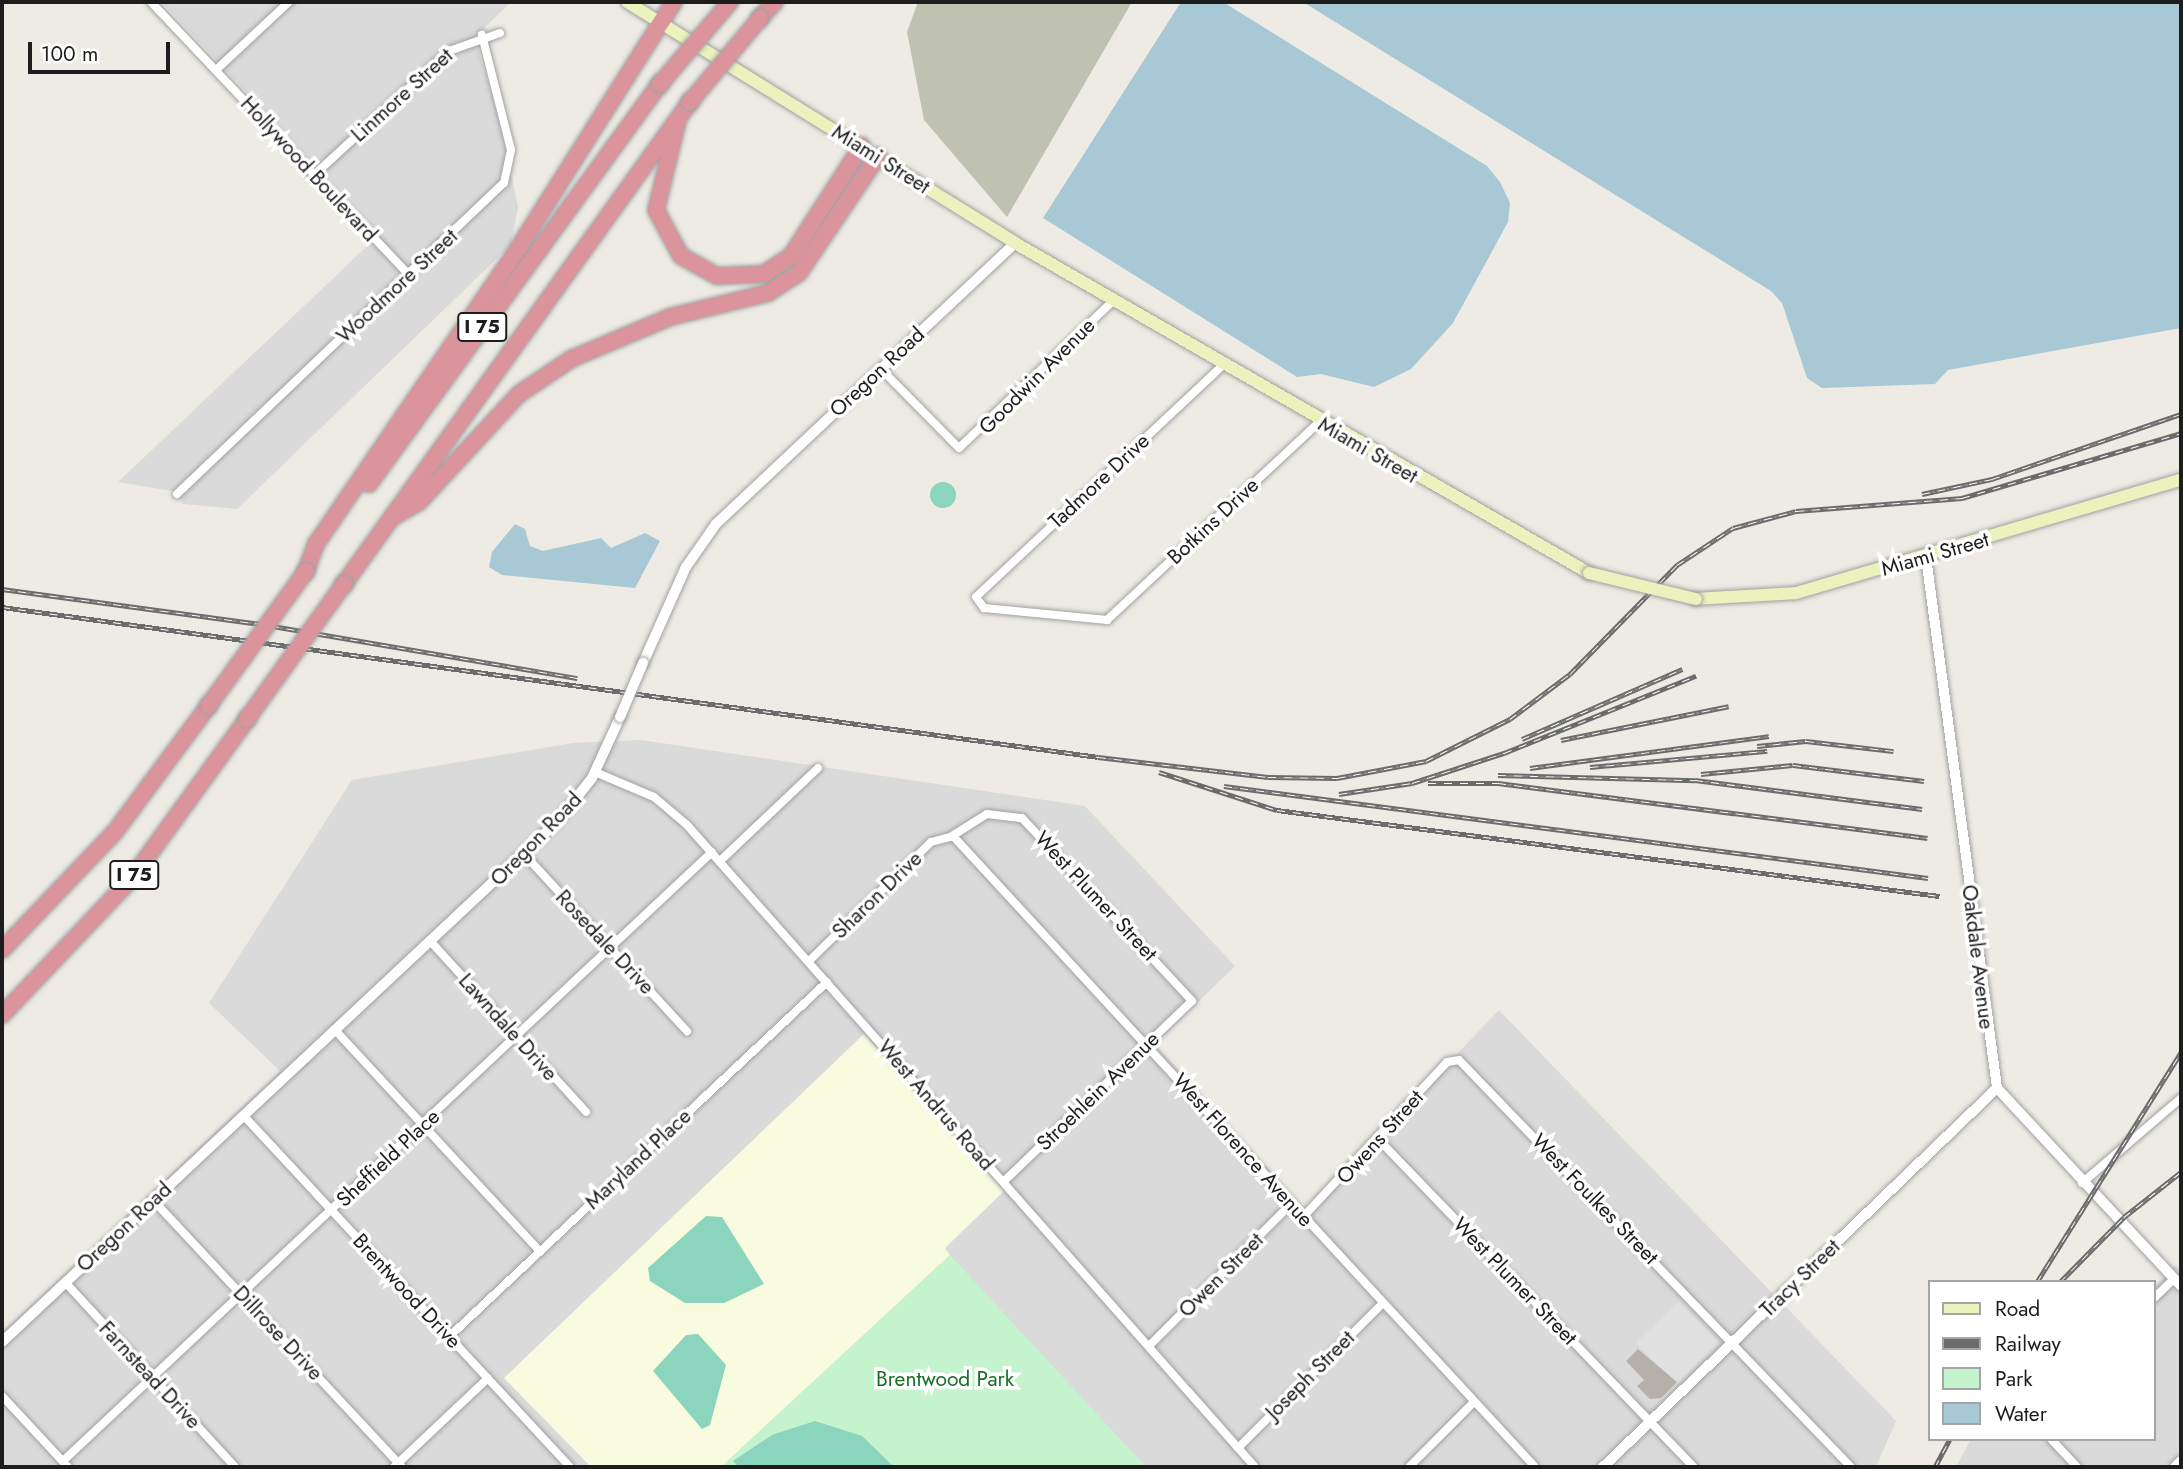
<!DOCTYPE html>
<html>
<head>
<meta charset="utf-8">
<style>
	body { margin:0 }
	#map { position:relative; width:2183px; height:1469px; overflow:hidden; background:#edebe4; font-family:Jost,sans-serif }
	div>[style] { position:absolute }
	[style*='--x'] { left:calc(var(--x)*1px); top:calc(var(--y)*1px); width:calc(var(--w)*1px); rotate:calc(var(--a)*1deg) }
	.residential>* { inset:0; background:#dbdada }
	.education>* { inset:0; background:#f9fbdf }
	.construction>* { inset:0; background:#bfc1b1 }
	.park>* { inset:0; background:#c5f3cd }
	.pitch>* { inset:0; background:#8bd4bd }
	.round { border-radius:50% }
	.parking>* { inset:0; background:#e1e1e1; transform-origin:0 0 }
	.water>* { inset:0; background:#a9c8d6 }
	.building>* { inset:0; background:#b6b0aa }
	.roads { filter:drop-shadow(0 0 2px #a1a1a1) drop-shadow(0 0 2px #a1a1a1) }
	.minor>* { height:8px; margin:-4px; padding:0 4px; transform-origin:4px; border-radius:4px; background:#fff }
	.tertiary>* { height:10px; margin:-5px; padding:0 5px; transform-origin:5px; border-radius:5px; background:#fff }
	.secondary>* { height:12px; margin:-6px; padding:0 6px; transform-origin:6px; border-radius:6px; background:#ebf2bd }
	.motorway>* { height:16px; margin:-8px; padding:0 8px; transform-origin:8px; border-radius:8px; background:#dc949c }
	.rail>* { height:5px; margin-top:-2.5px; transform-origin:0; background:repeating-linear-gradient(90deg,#fff 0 8px,#6b6b6b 0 16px); box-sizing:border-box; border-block:2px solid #6b6b6b }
	.bridges { filter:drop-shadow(0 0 2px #a1a1a1) drop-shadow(0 0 2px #a1a1a1) }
	.tertiary-bridge>* { height:10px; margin:-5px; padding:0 5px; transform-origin:5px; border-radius:5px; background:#fff }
	.secondary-bridge>* { height:12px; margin:-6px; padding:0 6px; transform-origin:6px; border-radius:6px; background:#ebf2bd }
	.motorway-bridge>* { height:16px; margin:-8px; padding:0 8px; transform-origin:8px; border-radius:8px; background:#dc949c }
	span { translate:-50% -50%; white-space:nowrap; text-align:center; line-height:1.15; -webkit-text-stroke:7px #fff; paint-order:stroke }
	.shield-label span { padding:2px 5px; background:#fff; border:2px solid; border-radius:5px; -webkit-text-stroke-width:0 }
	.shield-label { font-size:19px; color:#1d1d1d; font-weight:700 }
	.street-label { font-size:21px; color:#1d1d1d }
	.park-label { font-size:21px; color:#176f26 }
	.frame { position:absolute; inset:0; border:4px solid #1d1d1d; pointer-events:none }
	.legend { position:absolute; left:1928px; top:1280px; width:228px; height:161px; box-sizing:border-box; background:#fff; border:2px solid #a5a5a5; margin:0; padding:9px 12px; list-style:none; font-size:21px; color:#1d1d1d }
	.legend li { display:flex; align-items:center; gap:14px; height:35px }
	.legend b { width:35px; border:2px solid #a5a5a5 }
	.scale { position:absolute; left:28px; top:42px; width:142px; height:32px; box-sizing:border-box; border:4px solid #1d1d1d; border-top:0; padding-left:9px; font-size:21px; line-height:24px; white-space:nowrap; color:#1d1d1d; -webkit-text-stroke:5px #fff; paint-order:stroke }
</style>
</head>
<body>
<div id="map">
	<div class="residential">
		<div style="clip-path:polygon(162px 2px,511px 2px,474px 38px,500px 120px,518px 207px,511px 245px,237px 509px,183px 504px,172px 491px,118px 482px,380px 234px)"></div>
		<div style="clip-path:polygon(641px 740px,1085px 806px,1235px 966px,1155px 1044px,1307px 1211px,1499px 1010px,1896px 1421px,1876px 1467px,2px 1467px,2px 1332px,280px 1071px,209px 1003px,352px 780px,573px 743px)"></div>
		<div style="clip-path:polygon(2176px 1265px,2181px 1270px,2181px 1467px,1956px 1467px,1971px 1439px,2153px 1439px,2153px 1288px)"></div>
	</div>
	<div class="education">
		<div style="clip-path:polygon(864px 1034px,1004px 1191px,945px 1248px,950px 1255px,721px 1467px,591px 1467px,504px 1378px)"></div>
	</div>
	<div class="construction">
		<div style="clip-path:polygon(918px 2px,1132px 2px,1007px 217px,924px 120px,907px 32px)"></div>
	</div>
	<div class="park">
		<div style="clip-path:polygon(950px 1255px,1146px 1467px,721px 1467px)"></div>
	</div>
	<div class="pitch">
		<div class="round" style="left:930px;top:482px;width:26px;height:26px"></div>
		<div style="clip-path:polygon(706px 1216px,722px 1217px,764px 1284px,724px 1303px,685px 1303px,650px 1281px,648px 1268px)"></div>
		<div style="clip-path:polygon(698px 1334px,726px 1365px,710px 1425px,702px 1429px,653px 1371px,686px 1335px)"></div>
		<div style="clip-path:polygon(815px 1421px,862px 1436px,894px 1467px,739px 1467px,733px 1461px,772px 1435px)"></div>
	</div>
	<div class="parking">
		<div style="left:1679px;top:1301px;width:58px;height:60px;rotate:46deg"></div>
	</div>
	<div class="water">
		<div style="clip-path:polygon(1181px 2px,1223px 2px,1487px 166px,1500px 182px,1510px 203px,1508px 222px,1453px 323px,1411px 369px,1374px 387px,1321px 374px,1297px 377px,1043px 218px)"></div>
		<div style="clip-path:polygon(1303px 2px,2181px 2px,2181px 328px,1948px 370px,1935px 384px,1822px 388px,1807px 378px,1782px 303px,1771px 291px)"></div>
		<div style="clip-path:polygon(515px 524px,525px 529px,530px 546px,543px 551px,601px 538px,611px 548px,645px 533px,660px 541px,635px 588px,502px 575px,489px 567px,492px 552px)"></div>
	</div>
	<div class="building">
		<div style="clip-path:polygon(1638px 1349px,1677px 1382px,1661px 1398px,1650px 1399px,1637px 1386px,1644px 1380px,1626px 1361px)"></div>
	</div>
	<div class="roads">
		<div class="minor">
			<div style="--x:151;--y:2;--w:376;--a:46.6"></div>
			<div style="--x:216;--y:70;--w:100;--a:-43"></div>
			<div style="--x:313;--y:176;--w:185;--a:-42.6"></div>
			<div style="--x:449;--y:51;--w:54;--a:-19.4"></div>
			<div style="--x:1222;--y:366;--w:337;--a:136.8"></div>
			<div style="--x:976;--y:597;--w:14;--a:54"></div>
			<div style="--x:984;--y:608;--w:124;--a:5.6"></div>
			<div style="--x:1107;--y:620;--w:290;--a:-43"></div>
			<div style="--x:881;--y:369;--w:111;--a:45.4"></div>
			<div style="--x:959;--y:448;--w:213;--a:-43.7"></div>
			<div style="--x:177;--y:494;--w:451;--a:-43.6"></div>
			<div style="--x:504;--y:183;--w:34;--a:-78"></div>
			<div style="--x:511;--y:150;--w:119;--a:-104.2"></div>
			<div style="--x:595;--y:772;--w:64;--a:23"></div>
			<div style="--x:654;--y:797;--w:43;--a:40.3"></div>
			<div style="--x:687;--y:825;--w:857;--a:48.5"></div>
			<div style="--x:952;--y:836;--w:41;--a:-32.2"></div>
			<div style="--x:987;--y:814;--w:35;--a:7"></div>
			<div style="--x:1022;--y:818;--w:250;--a:47.1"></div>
			<div style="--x:1192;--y:1001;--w:260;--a:136.2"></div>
			<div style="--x:524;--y:854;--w:241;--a:47.4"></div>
			<div style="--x:720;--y:861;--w:135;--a:-43.5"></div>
			<div style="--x:431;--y:942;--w:230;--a:47.6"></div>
			<div style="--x:809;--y:961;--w:170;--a:-44.3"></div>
			<div style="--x:931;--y:842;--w:23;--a:-15"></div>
			<div style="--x:953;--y:836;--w:858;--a:47.31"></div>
			<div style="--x:335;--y:1030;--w:301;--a:47.2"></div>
			<div style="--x:243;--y:1115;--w:480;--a:47.1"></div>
			<div style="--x:1379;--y:1140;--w:454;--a:46.1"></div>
			<div style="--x:2082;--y:1183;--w:130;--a:-40.6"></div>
			<div style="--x:153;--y:1200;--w:365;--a:47"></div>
			<div style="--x:1304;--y:1216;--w:210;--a:-47.1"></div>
			<div style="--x:1447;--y:1062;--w:12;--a:-9"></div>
			<div style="--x:1459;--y:1060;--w:565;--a:46.08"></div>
			<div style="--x:65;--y:1282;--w:251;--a:47.4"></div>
			<div style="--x:2153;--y:1299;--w:29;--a:-44"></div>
			<div style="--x:450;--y:1336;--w:517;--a:-43.2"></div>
			<div style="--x:1149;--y:1346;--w:202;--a:-45"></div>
			<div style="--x:2;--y:1396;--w:97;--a:47.1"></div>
			<div style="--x:2051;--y:1439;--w:38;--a:47"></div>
			<div style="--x:1238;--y:1448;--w:205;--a:-45"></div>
			<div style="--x:63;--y:1461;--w:890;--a:-43.18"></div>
			<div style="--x:394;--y:1467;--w:129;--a:-43.4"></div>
			<div style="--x:1409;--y:1467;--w:92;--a:-45"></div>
		</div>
		<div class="tertiary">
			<div style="--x:1926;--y:557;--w:536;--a:82.38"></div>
			<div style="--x:1997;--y:1088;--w:270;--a:47.1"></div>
			<div style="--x:643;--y:663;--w:105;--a:-65.9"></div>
			<div style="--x:686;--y:567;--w:52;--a:-55.1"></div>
			<div style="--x:716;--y:524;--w:410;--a:-43.2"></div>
			<div style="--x:2;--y:1342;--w:762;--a:-43.14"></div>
			<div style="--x:558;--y:821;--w:55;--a:-51.7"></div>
			<div style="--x:592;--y:778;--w:67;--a:-65.3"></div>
			<div style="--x:1603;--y:1467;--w:547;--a:-43.89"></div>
			<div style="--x:2175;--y:1467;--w:8;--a:-45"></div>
		</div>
		<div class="secondary">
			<div style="--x:627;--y:2;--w:457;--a:31.8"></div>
			<div style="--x:1015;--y:243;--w:662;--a:29.9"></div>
			<div style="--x:1696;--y:599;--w:100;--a:-3.4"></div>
			<div style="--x:1796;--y:593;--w:401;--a:-16.4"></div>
		</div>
		<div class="motorway">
			<div style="--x:760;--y:18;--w:22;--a:-47"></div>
			<div style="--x:678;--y:120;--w:93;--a:103.7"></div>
			<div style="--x:656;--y:210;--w:52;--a:61.5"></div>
			<div style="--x:681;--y:256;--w:41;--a:29.1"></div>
			<div style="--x:717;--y:276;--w:47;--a:-2.4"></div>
			<div style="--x:764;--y:274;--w:32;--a:-34"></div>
			<div style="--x:791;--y:256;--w:131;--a:-57.2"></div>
			<div style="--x:369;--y:484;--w:495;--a:-54"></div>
			<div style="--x:391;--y:518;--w:32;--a:-30"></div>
			<div style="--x:419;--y:502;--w:147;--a:-47.2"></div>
			<div style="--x:519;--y:394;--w:63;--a:-33.9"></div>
			<div style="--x:571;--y:359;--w:108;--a:-23"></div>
			<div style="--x:670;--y:317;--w:101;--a:-13.8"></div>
			<div style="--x:768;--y:293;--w:37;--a:-33"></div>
			<div style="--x:799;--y:273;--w:141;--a:-56"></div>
			<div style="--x:306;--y:571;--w:29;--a:-70"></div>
			<div style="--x:316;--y:544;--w:360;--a:-55.6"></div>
			<div style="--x:519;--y:247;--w:290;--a:-57.7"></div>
			<div style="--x:344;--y:584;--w:593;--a:-54.33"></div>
			<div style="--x:2;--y:950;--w:162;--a:-46.3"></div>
			<div style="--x:114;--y:833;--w:159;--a:-53.4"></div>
			<div style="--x:2;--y:1015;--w:189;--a:-46.5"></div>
			<div style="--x:132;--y:878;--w:196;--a:-54.1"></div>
		</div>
	</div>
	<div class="rail">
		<div style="--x:1922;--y:494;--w:72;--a:-12.1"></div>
		<div style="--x:1992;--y:479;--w:200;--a:-19"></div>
		<div style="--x:2;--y:589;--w:255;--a:7.7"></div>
		<div style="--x:255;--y:623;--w:327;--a:9.7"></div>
		<div style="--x:2;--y:607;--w:1106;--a:7.79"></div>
		<div style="--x:1098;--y:757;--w:171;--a:6.7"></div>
		<div style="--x:1268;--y:777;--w:69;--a:0.8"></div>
		<div style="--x:1337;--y:778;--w:91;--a:-10.8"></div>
		<div style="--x:1426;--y:761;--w:94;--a:-26.6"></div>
		<div style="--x:1510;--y:719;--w:75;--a:-36.9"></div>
		<div style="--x:1570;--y:674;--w:153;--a:-45.5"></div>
		<div style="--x:1677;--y:565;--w:67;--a:-33.5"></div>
		<div style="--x:1733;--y:528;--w:65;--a:-15.1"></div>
		<div style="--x:1796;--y:511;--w:167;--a:-4.5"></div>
		<div style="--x:1962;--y:498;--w:228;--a:-16.5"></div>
		<div style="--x:1522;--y:739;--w:175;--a:-23.6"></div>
		<div style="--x:1561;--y:740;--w:171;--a:-11.4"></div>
		<div style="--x:1757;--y:746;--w:49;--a:-5.8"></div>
		<div style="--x:1806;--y:741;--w:88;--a:6.6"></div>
		<div style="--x:1590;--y:767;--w:178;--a:-5.2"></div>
		<div style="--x:1530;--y:768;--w:241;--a:-7.6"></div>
		<div style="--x:1159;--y:772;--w:124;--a:17.9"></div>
		<div style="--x:1277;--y:810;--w:668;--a:7.4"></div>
		<div style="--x:1701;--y:774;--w:92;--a:-5.6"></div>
		<div style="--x:1793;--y:765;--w:132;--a:7"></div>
		<div style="--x:1498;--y:775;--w:197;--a:1.5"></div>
		<div style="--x:1695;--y:780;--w:229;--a:7.3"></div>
		<div style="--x:1428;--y:783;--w:70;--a:0"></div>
		<div style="--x:1498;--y:783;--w:433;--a:7.3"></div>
		<div style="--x:1224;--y:786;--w:710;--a:7.45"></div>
		<div style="--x:1339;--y:794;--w:74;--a:-8.6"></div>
		<div style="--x:1412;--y:783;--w:97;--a:-18.1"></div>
		<div style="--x:1504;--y:753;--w:207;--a:-21.9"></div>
		<div style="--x:2037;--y:1282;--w:271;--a:-57.9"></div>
		<div style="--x:2060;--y:1282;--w:91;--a:-45.4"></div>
		<div style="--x:2124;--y:1217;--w:73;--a:-38.3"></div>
		<div style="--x:1935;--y:1467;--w:32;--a:-62"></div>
	</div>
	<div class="bridges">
		<div class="tertiary-bridge">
			<div style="--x:620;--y:717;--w:59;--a:-66.9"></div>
		</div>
		<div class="secondary-bridge">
			<div style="--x:1589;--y:573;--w:110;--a:13.7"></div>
		</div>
		<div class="motorway-bridge">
			<div style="--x:660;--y:84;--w:108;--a:-49.5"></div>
			<div style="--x:690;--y:102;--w:109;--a:-50.2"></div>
			<div style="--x:209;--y:705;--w:165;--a:-54.1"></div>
			<div style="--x:247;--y:719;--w:166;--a:-54.3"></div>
		</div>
	</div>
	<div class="shield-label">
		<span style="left:482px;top:327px">I 75</span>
		<span style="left:134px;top:875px">I 75</span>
	</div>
	<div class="street-label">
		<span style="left:402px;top:95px;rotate:-42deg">Linmore Street</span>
		<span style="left:881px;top:159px;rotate:32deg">Miami Street</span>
		<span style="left:309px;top:169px;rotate:47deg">Hollywood Boulevard</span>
		<span style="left:397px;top:286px;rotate:-43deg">Woodmore Street</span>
		<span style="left:877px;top:372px;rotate:-43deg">Oregon Road</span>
		<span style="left:1037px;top:376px;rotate:-45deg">Goodwin Avenue</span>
		<span style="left:1368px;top:450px;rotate:30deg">Miami Street</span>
		<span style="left:1099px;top:481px;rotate:-43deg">Tadmore Drive</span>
		<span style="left:1213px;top:521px;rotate:-43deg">Botkins Drive</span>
		<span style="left:1935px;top:554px;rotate:-16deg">Miami Street</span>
		<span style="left:536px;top:839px;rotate:-46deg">Oregon Road</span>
		<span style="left:877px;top:895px;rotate:-44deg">Sharon Drive</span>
		<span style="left:1096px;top:896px;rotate:47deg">West Plumer Street</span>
		<span style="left:605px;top:942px;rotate:47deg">Rosedale Drive</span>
		<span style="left:1978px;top:957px;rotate:83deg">Oakdale Avenue</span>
		<span style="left:508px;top:1027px;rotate:48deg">Lawndale Drive</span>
		<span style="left:1098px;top:1091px;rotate:-44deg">Stroehlein Avenue</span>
		<span style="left:936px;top:1105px;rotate:49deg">West Andrus Road</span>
		<span style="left:1380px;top:1137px;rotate:-48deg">Owens Street</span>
		<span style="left:1243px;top:1150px;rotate:48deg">West Florence Avenue</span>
		<span style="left:388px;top:1158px;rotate:-43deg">Sheffield Place</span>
		<span style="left:638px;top:1159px;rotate:-43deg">Maryland Place</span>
		<span style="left:1595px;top:1199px;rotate:46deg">West Foulkes Street</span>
		<span style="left:124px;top:1227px;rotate:-43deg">Oregon Road</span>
		<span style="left:1221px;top:1275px;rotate:-45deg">Owen Street</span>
		<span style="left:1800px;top:1278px;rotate:-44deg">Tracy Street</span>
		<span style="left:1515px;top:1281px;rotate:46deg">West Plumer Street</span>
		<span style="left:407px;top:1291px;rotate:47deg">Brentwood Drive</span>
		<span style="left:278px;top:1333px;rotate:47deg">Dillrose Drive</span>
		<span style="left:150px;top:1375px;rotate:47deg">Farnstead Drive</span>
		<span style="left:1310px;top:1375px;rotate:-45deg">Joseph Street</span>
	</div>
	<div class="park-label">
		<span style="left:945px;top:1379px">Brentwood Park</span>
	</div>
	<div class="frame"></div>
	<ul class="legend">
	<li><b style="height:9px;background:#ebf2bd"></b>Road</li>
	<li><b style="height:9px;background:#6b6b6b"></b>Railway</li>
	<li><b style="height:19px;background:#c5f3cd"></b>Park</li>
	<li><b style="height:19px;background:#a9c8d6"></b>Water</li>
	</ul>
	<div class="scale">100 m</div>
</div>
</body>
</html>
